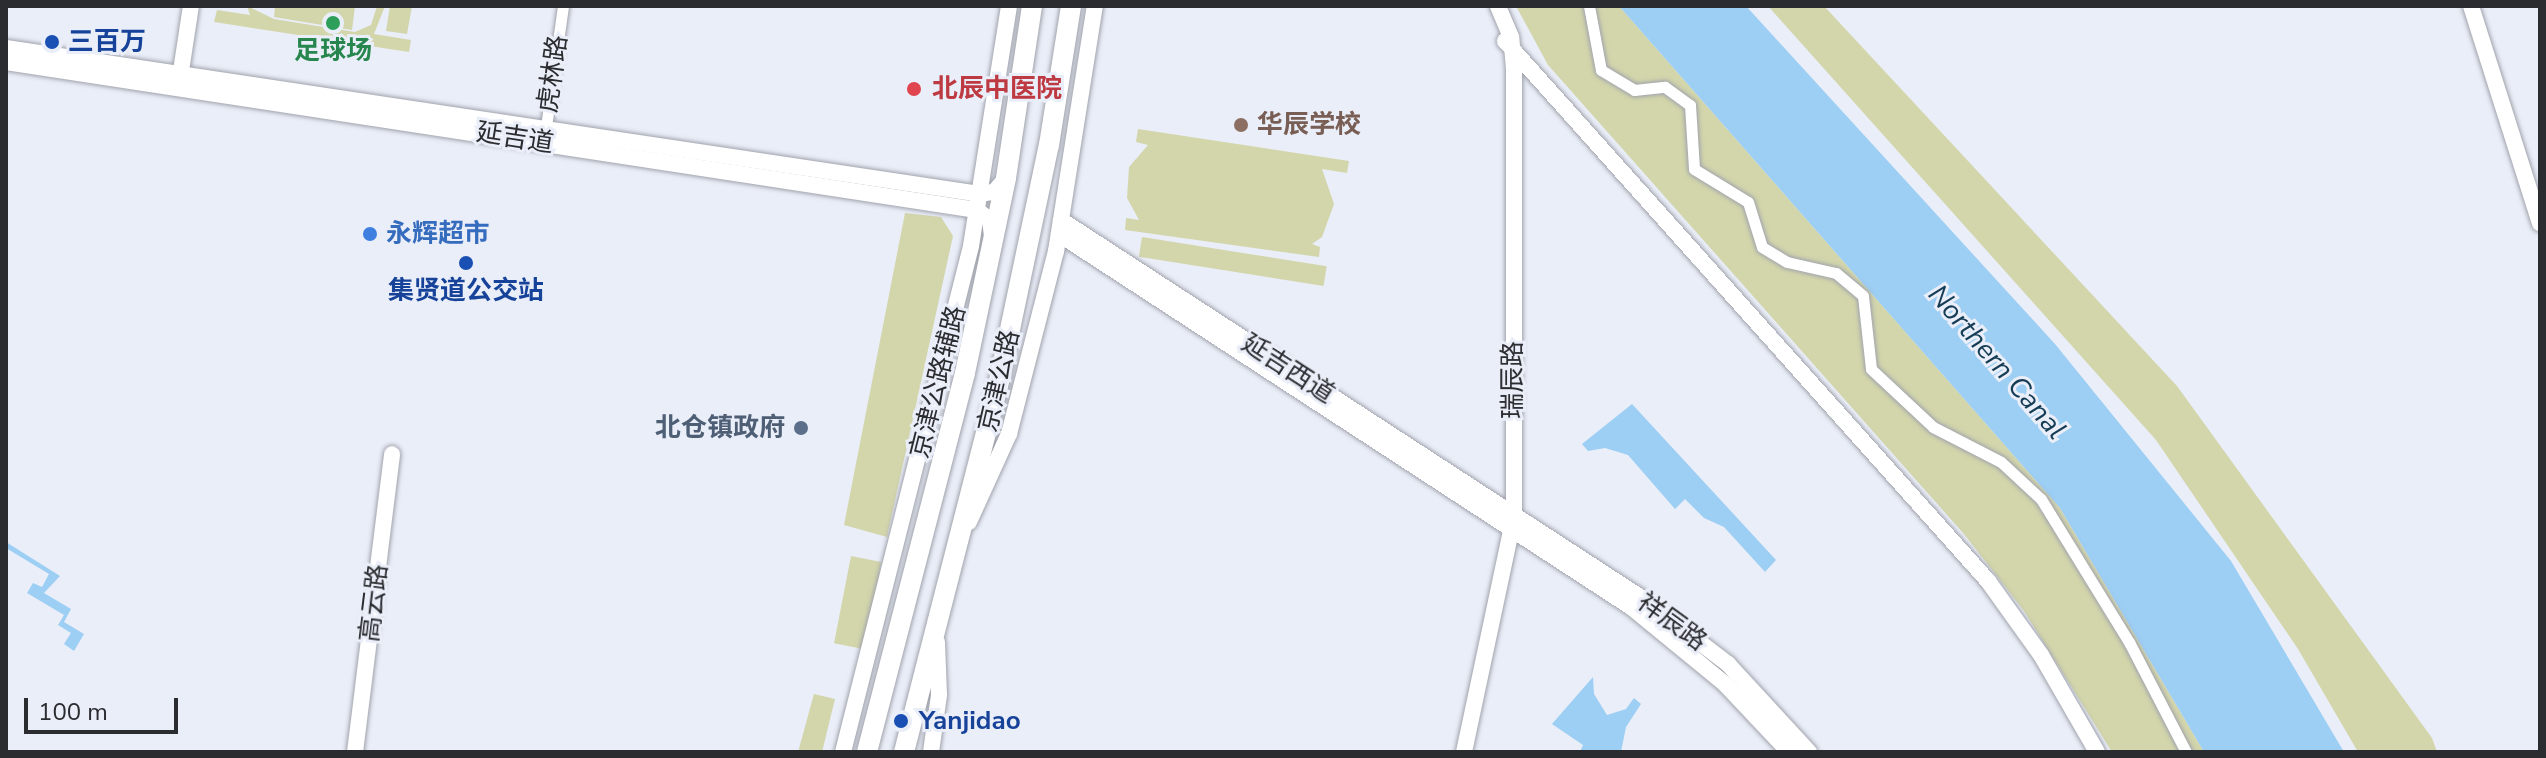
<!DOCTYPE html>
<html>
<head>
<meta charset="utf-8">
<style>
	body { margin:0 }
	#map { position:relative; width:2546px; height:758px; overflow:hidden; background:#eaeef8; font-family:"Nunito Sans","Noto Sans SC",sans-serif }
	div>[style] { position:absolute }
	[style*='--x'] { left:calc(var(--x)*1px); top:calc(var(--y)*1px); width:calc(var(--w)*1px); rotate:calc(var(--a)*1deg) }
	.green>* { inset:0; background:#d3d6ab; transform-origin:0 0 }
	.water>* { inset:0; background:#9dcef3 }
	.roads { filter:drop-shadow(0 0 2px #a0a3ac) drop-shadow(0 0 2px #a0a3ac) }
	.street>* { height:11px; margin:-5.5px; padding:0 5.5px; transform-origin:5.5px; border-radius:5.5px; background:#fff }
	.secondary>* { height:16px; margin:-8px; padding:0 8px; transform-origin:8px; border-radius:8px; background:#fff }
	.highway>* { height:20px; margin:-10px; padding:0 10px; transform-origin:10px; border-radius:10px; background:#fff }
	.dots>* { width:22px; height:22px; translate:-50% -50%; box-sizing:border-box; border:4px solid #eaeef8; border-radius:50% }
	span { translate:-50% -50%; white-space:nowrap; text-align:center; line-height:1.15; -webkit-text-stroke:6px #eaeef8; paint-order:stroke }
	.transit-label { font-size:26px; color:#164399; font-weight:700 }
	.left { translate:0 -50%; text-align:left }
	.leisure-label { font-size:26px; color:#27864d; font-weight:700 }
	.street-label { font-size:26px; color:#2b2c30 }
	.health-label { font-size:26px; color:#be3a42; font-weight:700 }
	.education-label { font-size:26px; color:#785e54; font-weight:700 }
	.shop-label { font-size:26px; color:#366cbe; font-weight:700 }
	.service-label { font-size:26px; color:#4e5e75; font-weight:700 }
	.right { translate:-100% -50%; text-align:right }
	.water-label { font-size:28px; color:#153c55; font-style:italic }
	.frame { position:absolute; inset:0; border:8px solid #2b2c30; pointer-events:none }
	.scale { position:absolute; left:24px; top:698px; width:154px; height:36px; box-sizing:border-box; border:4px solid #2b2c30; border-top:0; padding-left:10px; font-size:24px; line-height:28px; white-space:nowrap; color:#2b2c30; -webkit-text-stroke:6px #eaeef8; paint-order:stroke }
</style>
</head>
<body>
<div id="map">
	<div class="green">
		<div style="clip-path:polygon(247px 6px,274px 19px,355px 32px,371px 25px,377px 6px,385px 6px,374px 34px,411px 40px,409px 52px,214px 22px,217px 10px,250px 15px)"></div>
		<div style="clip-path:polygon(275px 6px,355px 6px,352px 30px,274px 17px)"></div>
		<div style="clip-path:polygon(390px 6px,412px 6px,407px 34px,386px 31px)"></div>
		<div style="clip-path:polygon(1516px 6px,1619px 6px,2060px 508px,2204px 752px,2112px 752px,2024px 611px,1964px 534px,1548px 65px)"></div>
		<div style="clip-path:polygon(1768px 6px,1824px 6px,2177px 386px,2432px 738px,2437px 752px,2358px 752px,2298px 649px,2156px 440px)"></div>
		<div style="clip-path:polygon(1138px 129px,1349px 161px,1347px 173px,1322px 169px,1334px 204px,1322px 237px,1312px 244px,1320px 247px,1319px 257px,1125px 230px,1126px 218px,1139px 220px,1127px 198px,1129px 167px,1148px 145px,1136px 142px)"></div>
		<div style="clip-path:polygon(905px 213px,941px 217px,953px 236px,887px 537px,844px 525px)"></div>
		<div style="left:1142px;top:237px;width:187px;height:20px;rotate:9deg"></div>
		<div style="left:851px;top:556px;width:31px;height:89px;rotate:11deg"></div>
		<div style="clip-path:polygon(814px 694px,835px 699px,822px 752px,798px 752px)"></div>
	</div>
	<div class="water">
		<div style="clip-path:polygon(1619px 6px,1746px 6px,2055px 344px,2231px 561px,2344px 752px,2204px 752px,2060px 508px)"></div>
		<div style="clip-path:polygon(1632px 404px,1776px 560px,1765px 572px,1724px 527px,1704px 518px,1685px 499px,1675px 509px,1628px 455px,1605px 448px,1588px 451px,1582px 444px)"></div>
		<div style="clip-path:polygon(6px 542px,60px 576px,44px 593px,71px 609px,64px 622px,84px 634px,74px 651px,64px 644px,71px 633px,58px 625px,64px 615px,27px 593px,33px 583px,42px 587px,49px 574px,6px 548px)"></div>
		<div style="clip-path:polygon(1593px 677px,1594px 694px,1607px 715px,1626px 709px,1634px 698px,1641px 704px,1626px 727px,1621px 752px,1580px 752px,1583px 745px,1552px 724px)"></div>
	</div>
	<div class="roads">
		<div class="street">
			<div style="--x:1589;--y:6;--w:65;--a:79.4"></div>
			<div style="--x:1601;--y:70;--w:39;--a:31"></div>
			<div style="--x:1634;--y:90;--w:31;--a:-6"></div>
			<div style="--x:1665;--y:87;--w:31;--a:36"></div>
			<div style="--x:1690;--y:105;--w:64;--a:86.4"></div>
			<div style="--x:1694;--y:169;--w:63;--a:31.4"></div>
			<div style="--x:1748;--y:202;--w:47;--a:72.7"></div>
			<div style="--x:1762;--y:247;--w:29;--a:31"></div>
			<div style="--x:1787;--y:262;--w:50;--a:12.7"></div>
			<div style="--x:1836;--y:273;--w:35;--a:40"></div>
			<div style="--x:1863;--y:296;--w:73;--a:83.7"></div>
			<div style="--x:1871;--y:369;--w:85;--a:43.1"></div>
			<div style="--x:1933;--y:427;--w:76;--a:27.2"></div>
			<div style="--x:2001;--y:462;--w:54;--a:42.8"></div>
			<div style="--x:2041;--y:499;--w:168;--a:58.4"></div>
			<div style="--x:2129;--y:642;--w:124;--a:62.6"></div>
			<div style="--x:545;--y:134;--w:129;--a:-82"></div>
		</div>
		<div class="secondary">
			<div style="--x:2471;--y:6;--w:228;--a:72.4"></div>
			<div style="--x:1505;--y:41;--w:724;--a:48.19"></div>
			<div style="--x:1988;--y:581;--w:91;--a:54.4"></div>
			<div style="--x:2041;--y:655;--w:112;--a:60"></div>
			<div style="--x:6;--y:48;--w:984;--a:8.53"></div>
			<div style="--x:979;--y:194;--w:15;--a:-8"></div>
			<div style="--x:994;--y:192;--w:18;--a:-49"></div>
			<div style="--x:6;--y:62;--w:982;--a:8.67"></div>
			<div style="--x:977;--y:210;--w:16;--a:38"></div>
			<div style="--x:990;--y:220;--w:17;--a:83"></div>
			<div style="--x:179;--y:84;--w:79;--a:-81.3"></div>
			<div style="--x:1061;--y:220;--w:695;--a:33.07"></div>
			<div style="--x:1643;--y:599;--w:107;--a:37.4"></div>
			<div style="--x:1728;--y:664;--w:120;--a:47.4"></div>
			<div style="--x:1059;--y:234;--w:683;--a:33.11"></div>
			<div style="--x:1631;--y:607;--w:122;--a:39.3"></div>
			<div style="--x:1725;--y:684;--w:93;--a:46.7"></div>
			<div style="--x:969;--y:522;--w:97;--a:-65.6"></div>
			<div style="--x:1009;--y:434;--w:189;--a:-75.6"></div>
			<div style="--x:1056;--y:251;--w:248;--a:-81"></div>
			<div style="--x:355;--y:752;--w:300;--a:-82.9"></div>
			<div style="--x:843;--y:752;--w:522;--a:-75.8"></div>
			<div style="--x:971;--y:246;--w:243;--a:-81"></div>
			<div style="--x:931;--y:752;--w:58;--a:-82"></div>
			<div style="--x:939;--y:695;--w:53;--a:-92.2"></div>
			<div style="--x:1464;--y:752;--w:240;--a:-78"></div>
			<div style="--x:1514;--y:517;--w:448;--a:-90"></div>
			<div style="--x:1514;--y:69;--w:32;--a:-95"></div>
			<div style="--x:1511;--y:37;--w:34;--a:-113"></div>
		</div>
		<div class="highway">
			<div style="--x:867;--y:752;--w:391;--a:-75.5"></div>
			<div style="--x:965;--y:373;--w:199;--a:-78.1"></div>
			<div style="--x:1006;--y:178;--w:174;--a:-81.4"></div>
			<div style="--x:904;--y:752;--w:373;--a:-75.6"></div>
			<div style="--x:997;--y:391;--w:251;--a:-78.1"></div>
			<div style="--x:1049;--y:145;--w:141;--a:-81"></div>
		</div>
	</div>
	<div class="dots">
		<div style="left:333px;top:23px;background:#2e9e5b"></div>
		<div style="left:52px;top:42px;background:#1a4fb4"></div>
		<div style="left:914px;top:89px;background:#e0444e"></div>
		<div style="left:1241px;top:125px;background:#8d6e63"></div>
		<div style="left:370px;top:234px;background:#3f7fe0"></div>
		<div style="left:466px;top:263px;background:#1a4fb4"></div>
		<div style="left:801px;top:428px;background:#5c6f8a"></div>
		<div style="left:901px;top:721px;background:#1a4fb4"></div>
	</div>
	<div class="transit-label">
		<span class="left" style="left:68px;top:42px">三百万</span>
		<span style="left:466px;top:291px">集贤道公交站</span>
		<span class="left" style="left:919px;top:721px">Yanjidao</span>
	</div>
	<div class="leisure-label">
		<span style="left:333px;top:51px">足球场</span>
	</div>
	<div class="street-label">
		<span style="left:553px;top:74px;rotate:-82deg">虎林路</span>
		<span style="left:515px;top:138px;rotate:9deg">延吉道</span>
		<span style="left:1288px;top:369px;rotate:33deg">延吉西道</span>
		<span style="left:1513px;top:380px;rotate:-90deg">瑞辰路</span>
		<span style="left:999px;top:381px;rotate:-77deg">京津公路</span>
		<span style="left:938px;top:382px;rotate:-76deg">京津公路辅路</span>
		<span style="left:374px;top:603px;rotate:-83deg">高云路</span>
		<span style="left:1672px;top:622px;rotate:36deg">祥辰路</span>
	</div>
	<div class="health-label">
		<span class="left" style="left:932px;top:89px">北辰中医院</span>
	</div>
	<div class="education-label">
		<span class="left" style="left:1257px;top:125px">华辰学校</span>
	</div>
	<div class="shop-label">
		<span class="left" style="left:386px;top:234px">永辉超市</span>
	</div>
	<div class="service-label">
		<span class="right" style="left:785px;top:428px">北仓镇政府</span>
	</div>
	<div class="water-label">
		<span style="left:1997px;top:362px;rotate:49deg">Northern Canal</span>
	</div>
	<div class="frame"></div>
	<div class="scale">100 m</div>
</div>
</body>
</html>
